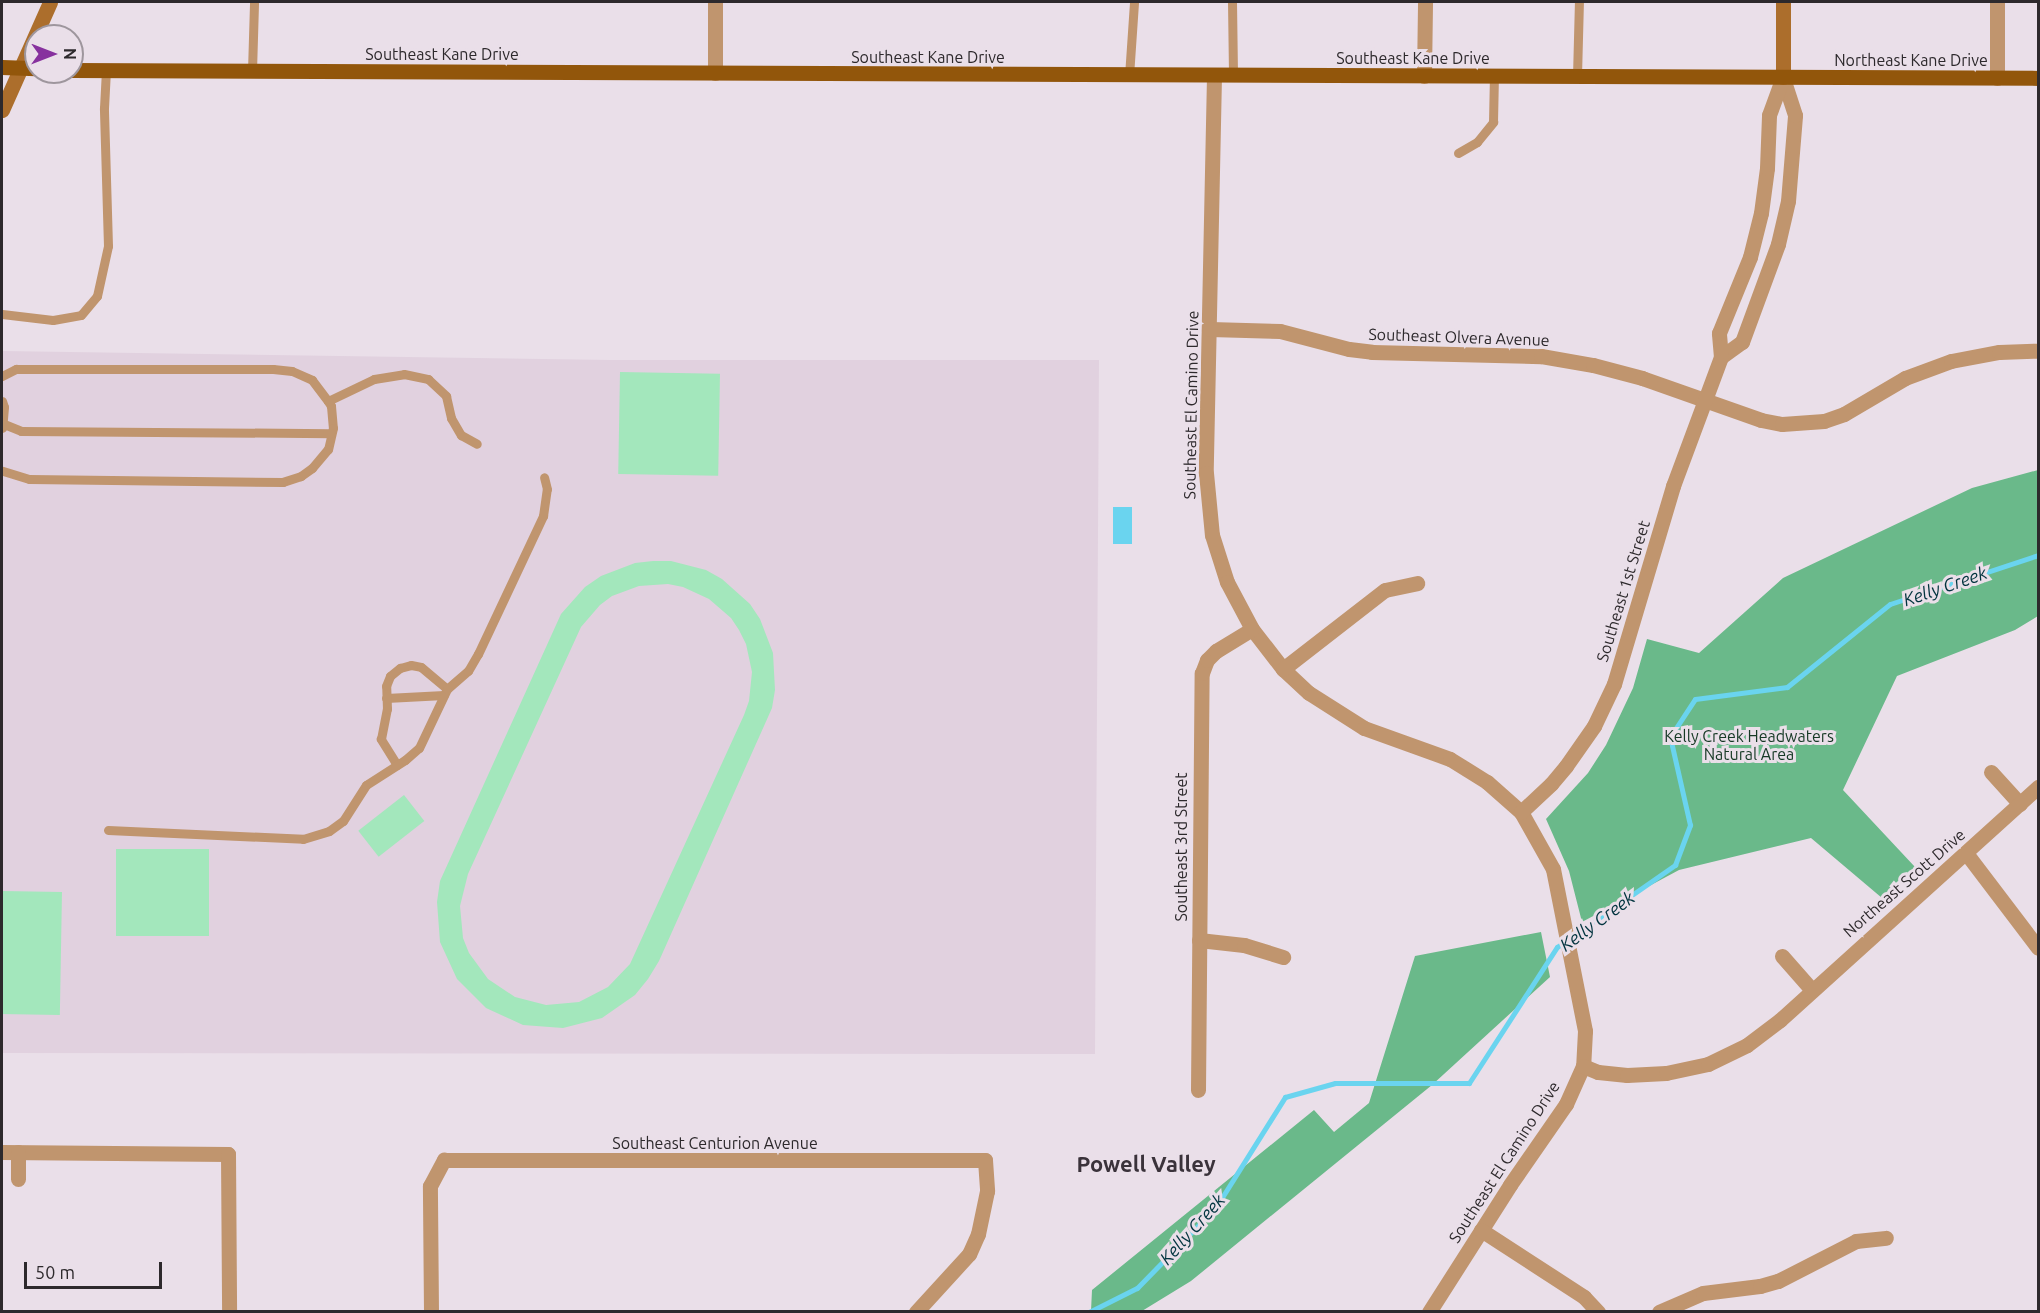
<!DOCTYPE html>
<html>
<head>
<meta charset="utf-8">
<style>
	body { margin:0 }
	#map { position:relative; width:2040px; height:1313px; overflow:hidden; background:#eadfe9; font-family:Ubuntu,sans-serif }
	div>[style] { position:absolute }
	[style*='--x'] { left:calc(var(--x)*1px); top:calc(var(--y)*1px); width:calc(var(--w)*1px); rotate:calc(var(--a)*1deg) }
	.built>* { inset:0; background:#e1d1df }
	.green>* { inset:0; background:#a3e7bc; transform-origin:0 0 }
	.forest>* { inset:0; background:#6ab98a }
	.water>* { inset:0; background:#6ad4ef; transform-origin:0 0 }
	.stream>* { height:5px; margin:-2.5px; padding:0 2.5px; transform-origin:2.5px; border-radius:2.5px; background:#6ad4ef }
	.lane>* { height:9px; margin:-4.5px; padding:0 4.5px; transform-origin:4.5px; border-radius:4.5px; background:#c0956e }
	.street>* { height:15px; margin:-7.5px; padding:0 7.5px; transform-origin:7.5px; border-radius:7.5px; background:#c0956e }
	.secondary>* { height:15px; margin:-7.5px; padding:0 7.5px; transform-origin:7.5px; border-radius:7.5px; background:#ac6e2c }
	.primary>* { height:15px; margin:-7.5px; padding:0 7.5px; transform-origin:7.5px; border-radius:7.5px; background:#92560b }
	span { translate:-50% -50%; white-space:nowrap; text-align:center; line-height:1.15; -webkit-text-stroke:6px #eadfe9; paint-order:stroke }
	.street-label { font-size:16px; color:#2d292c }
	.park-label { font-size:16px; color:#163925 }
	.water-label { font-size:18px; color:#00333e; font-style:italic }
	.district-label { font-size:22px; color:#3a323a; font-weight:700 }
	.frame { position:absolute; inset:0; border:3px solid #2d292c; pointer-events:none }
	.north { position:absolute; left:24px; top:24px; width:60px; height:60px; box-sizing:border-box; background:#eadfe9; border:2px solid #9e969d; border-radius:50%; rotate:90deg; font-size:16px; font-weight:700; line-height:24px; text-align:center; color:#2d292c }
	.north::after { content:''; display:block; margin:auto; width:21px; height:27px; background:#87319e; clip-path:polygon(50% 0,100% 100%,50% 72%,0 100%) }
	.scale { position:absolute; left:24px; top:1262px; width:138px; height:27px; box-sizing:border-box; border:3px solid #2d292c; border-top:0; padding-left:8px; font-size:18px; line-height:21px; white-space:nowrap; color:#2d292c; -webkit-text-stroke:4px #eadfe9; paint-order:stroke }
</style>
</head>
<body>
<div id="map">
	<div class="built">
		<div style="clip-path:polygon(2px 351px,611px 360px,1099px 360px,1095px 1054px,2px 1053px)"></div>
	</div>
	<div class="green">
		<div style="left:620px;top:372px;width:100px;height:102px;rotate:1deg"></div>
		<div style="clip-path:polygon(evenodd,653px 561px,671px 561px,706px 570px,722px 579px,750px 604px,760px 619px,773px 653px,775px 690px,772px 708px,659px 961px,648px 979px,635px 995px,602px 1018px,563px 1028px,523px 1025px,486px 1008px,457px 979px,440px 942px,437px 902px,440px 881px,561px 614px,585px 587px,601px 576px,635px 563px,653px 561px,668px 584px,683px 587px,709px 599px,731px 618px,739px 630px,746px 644px,752px 672px,749px 701px,744px 715px,630px 964px,608px 987px,579px 1002px,546px 1005px,515px 997px,488px 979px,469px 953px,463px 938px,460px 906px,468px 874px,581px 627px,600px 605px,612px 596px,639px 586px,668px 584px)"></div>
		<div style="left:404px;top:795px;width:33px;height:58px;rotate:52deg"></div>
		<div style="left:116px;top:849px;width:93px;height:87px"></div>
		<div style="left:2px;top:891px;width:60px;height:123px;rotate:1deg"></div>
	</div>
	<div class="forest">
		<div style="clip-path:polygon(2038px 470px,2038px 616px,2015px 630px,1897px 676px,1843px 790px,1915px 867px,1882px 898px,1811px 838px,1679px 870px,1582px 922px,1569px 871px,1546px 819px,1588px 773px,1606px 745px,1633px 688px,1647px 639px,1699px 653px,1783px 578px,1972px 488px)"></div>
		<div style="clip-path:polygon(1541px 932px,1550px 977px,1432px 1085px,1191px 1281px,1142px 1311px,1091px 1311px,1092px 1290px,1314px 1110px,1334px 1132px,1369px 1103px,1415px 956px)"></div>
	</div>
	<div class="water">
		<div style="left:1113px;top:507px;width:19px;height:37px"></div>
	</div>
	<div class="stream">
		<div style="--x:1089;--y:1312;--w:54;--a:-26.6"></div>
		<div style="--x:1137;--y:1288;--w:113;--a:-45.7"></div>
		<div style="--x:1216;--y:1207;--w:130;--a:-57.9"></div>
		<div style="--x:1285;--y:1097;--w:52;--a:-15.6"></div>
		<div style="--x:1335;--y:1083;--w:134;--a:0"></div>
		<div style="--x:1469;--y:1083;--w:162;--a:-57.1"></div>
		<div style="--x:1557;--y:947;--w:144;--a:-34.8"></div>
		<div style="--x:1675;--y:865;--w:43;--a:-69.4"></div>
		<div style="--x:1690;--y:825;--w:90;--a:-102.8"></div>
		<div style="--x:1670;--y:737;--w:45;--a:-56.7"></div>
		<div style="--x:1695;--y:699;--w:93;--a:-7.4"></div>
		<div style="--x:1787;--y:687;--w:132;--a:-38.9"></div>
		<div style="--x:1890;--y:604;--w:156;--a:-18.3"></div>
	</div>
	<div class="lane">
		<div style="--x:1232;--y:2;--w:74;--a:89.2"></div>
		<div style="--x:252;--y:71;--w:69;--a:-88.3"></div>
		<div style="--x:1129;--y:76;--w:74;--a:-86.1"></div>
		<div style="--x:1577;--y:76;--w:74;--a:-88.5"></div>
		<div style="--x:1458;--y:153;--w:22;--a:-30"></div>
		<div style="--x:1477;--y:142;--w:26;--a:-51"></div>
		<div style="--x:1493;--y:122;--w:46;--a:-88.8"></div>
		<div style="--x:2;--y:314;--w:51;--a:6.7"></div>
		<div style="--x:53;--y:320;--w:28;--a:-10"></div>
		<div style="--x:81;--y:315;--w:25;--a:-50"></div>
		<div style="--x:97;--y:296;--w:51;--a:-77.6"></div>
		<div style="--x:108;--y:246;--w:138;--a:-91.7"></div>
		<div style="--x:104;--y:108;--w:38;--a:-87"></div>
		<div style="--x:2;--y:376;--w:16;--a:-27"></div>
		<div style="--x:16;--y:369;--w:257;--a:0"></div>
		<div style="--x:273;--y:369;--w:19;--a:6"></div>
		<div style="--x:292;--y:371;--w:22;--a:24"></div>
		<div style="--x:312;--y:380;--w:26;--a:53"></div>
		<div style="--x:328;--y:401;--w:6;--a:59"></div>
		<div style="--x:331;--y:406;--w:22;--a:85"></div>
		<div style="--x:333;--y:428;--w:22;--a:103"></div>
		<div style="--x:328;--y:449;--w:25;--a:130"></div>
		<div style="--x:312;--y:468;--w:14;--a:144"></div>
		<div style="--x:301;--y:476;--w:19;--a:162"></div>
		<div style="--x:283;--y:482;--w:254;--a:-179.3"></div>
		<div style="--x:29;--y:479;--w:28;--a:-163"></div>
		<div style="--x:2;--y:401;--w:6;--a:72"></div>
		<div style="--x:4;--y:407;--w:21;--a:95"></div>
		<div style="--x:328;--y:401;--w:51;--a:-25.6"></div>
		<div style="--x:374;--y:379;--w:30;--a:-9"></div>
		<div style="--x:404;--y:374;--w:25;--a:12"></div>
		<div style="--x:428;--y:379;--w:25;--a:43"></div>
		<div style="--x:446;--y:396;--w:23;--a:77"></div>
		<div style="--x:451;--y:418;--w:20;--a:60"></div>
		<div style="--x:461;--y:435;--w:18;--a:29"></div>
		<div style="--x:4;--y:424;--w:18;--a:22"></div>
		<div style="--x:21;--y:431;--w:310;--a:0.4"></div>
		<div style="--x:386;--y:698;--w:58;--a:-3"></div>
		<div style="--x:397;--y:765;--w:31;--a:-122"></div>
		<div style="--x:381;--y:739;--w:31;--a:-79"></div>
		<div style="--x:387;--y:709;--w:23;--a:-92"></div>
		<div style="--x:386;--y:686;--w:11;--a:-68"></div>
		<div style="--x:390;--y:676;--w:13;--a:-39"></div>
		<div style="--x:400;--y:668;--w:11;--a:-15"></div>
		<div style="--x:411;--y:665;--w:10;--a:11"></div>
		<div style="--x:421;--y:667;--w:34;--a:40"></div>
		<div style="--x:108;--y:830;--w:195;--a:2.6"></div>
		<div style="--x:303;--y:839;--w:27;--a:-17"></div>
		<div style="--x:329;--y:831;--w:17;--a:-36"></div>
		<div style="--x:343;--y:821;--w:43;--a:-57.4"></div>
		<div style="--x:366;--y:785;--w:46;--a:-32.7"></div>
		<div style="--x:405;--y:760;--w:18;--a:-41"></div>
		<div style="--x:419;--y:748;--w:65;--a:-64.6"></div>
		<div style="--x:447;--y:689;--w:28;--a:-41"></div>
		<div style="--x:468;--y:671;--w:20;--a:-60"></div>
		<div style="--x:478;--y:654;--w:153;--a:-64.8"></div>
		<div style="--x:543;--y:516;--w:27;--a:-82"></div>
		<div style="--x:547;--y:489;--w:12;--a:-104"></div>
	</div>
	<div class="street">
		<div style="--x:715;--y:73;--w:71;--a:-90"></div>
		<div style="--x:1214;--y:76;--w:397;--a:91.2"></div>
		<div style="--x:1206;--y:473;--w:62;--a:84.5"></div>
		<div style="--x:1212;--y:535;--w:49;--a:72.3"></div>
		<div style="--x:1227;--y:582;--w:53;--a:62"></div>
		<div style="--x:1252;--y:629;--w:51;--a:52.2"></div>
		<div style="--x:1283;--y:669;--w:35;--a:43"></div>
		<div style="--x:1309;--y:693;--w:65;--a:32.5"></div>
		<div style="--x:1364;--y:728;--w:91;--a:19.8"></div>
		<div style="--x:1450;--y:759;--w:44;--a:31.9"></div>
		<div style="--x:1487;--y:782;--w:45;--a:41.4"></div>
		<div style="--x:1521;--y:812;--w:65;--a:60.7"></div>
		<div style="--x:1553;--y:869;--w:165;--a:78.8"></div>
		<div style="--x:1585;--y:1031;--w:35;--a:93"></div>
		<div style="--x:1583;--y:1066;--w:42;--a:114.1"></div>
		<div style="--x:1566;--y:1104;--w:98;--a:124.7"></div>
		<div style="--x:1510;--y:1185;--w:151;--a:122.5"></div>
		<div style="--x:1424;--y:76;--w:74;--a:-89.2"></div>
		<div style="--x:1997;--y:78;--w:76;--a:-90"></div>
		<div style="--x:1210;--y:329;--w:70;--a:1.6"></div>
		<div style="--x:1280;--y:331;--w:71;--a:14.6"></div>
		<div style="--x:1349;--y:349;--w:23;--a:7"></div>
		<div style="--x:1372;--y:352;--w:169;--a:1.4"></div>
		<div style="--x:1541;--y:356;--w:53;--a:9.8"></div>
		<div style="--x:1593;--y:365;--w:51;--a:14.9"></div>
		<div style="--x:1642;--y:378;--w:126;--a:19.4"></div>
		<div style="--x:1761;--y:420;--w:21;--a:11"></div>
		<div style="--x:1782;--y:424;--w:42;--a:-4.1"></div>
		<div style="--x:1824;--y:421;--w:21;--a:-19"></div>
		<div style="--x:1844;--y:414;--w:71;--a:-30.5"></div>
		<div style="--x:1905;--y:378;--w:49;--a:-20.3"></div>
		<div style="--x:1951;--y:361;--w:49;--a:-10.6"></div>
		<div style="--x:1999;--y:352;--w:37;--a:-2"></div>
		<div style="--x:1721;--y:357;--w:26;--a:-36"></div>
		<div style="--x:1742;--y:342;--w:104;--a:-69.8"></div>
		<div style="--x:1778;--y:244;--w:44;--a:-76.9"></div>
		<div style="--x:1788;--y:201;--w:86;--a:-85.3"></div>
		<div style="--x:1795;--y:115;--w:40;--a:-108"></div>
		<div style="--x:1283;--y:669;--w:129;--a:-37.8"></div>
		<div style="--x:1385;--y:590;--w:33;--a:-12"></div>
		<div style="--x:1991;--y:772;--w:43;--a:47.8"></div>
		<div style="--x:1521;--y:812;--w:41;--a:-43"></div>
		<div style="--x:1551;--y:784;--w:23;--a:-50"></div>
		<div style="--x:1566;--y:766;--w:49;--a:-55"></div>
		<div style="--x:1594;--y:726;--w:47;--a:-64.5"></div>
		<div style="--x:1614;--y:684;--w:207;--a:-73.4"></div>
		<div style="--x:1673;--y:486;--w:138;--a:-69.6"></div>
		<div style="--x:1721;--y:357;--w:24;--a:-95"></div>
		<div style="--x:1719;--y:333;--w:82;--a:-67.8"></div>
		<div style="--x:1750;--y:257;--w:45;--a:-76"></div>
		<div style="--x:1761;--y:213;--w:45;--a:-82.4"></div>
		<div style="--x:1767;--y:168;--w:53;--a:-87.8"></div>
		<div style="--x:1769;--y:115;--w:40;--a:-69.8"></div>
		<div style="--x:1966;--y:853;--w:119;--a:52.8"></div>
		<div style="--x:1199;--y:940;--w:45;--a:6.3"></div>
		<div style="--x:1244;--y:945;--w:41;--a:17.1"></div>
		<div style="--x:1782;--y:956;--w:44;--a:48.7"></div>
		<div style="--x:1583;--y:1066;--w:16;--a:22"></div>
		<div style="--x:1598;--y:1072;--w:29;--a:6"></div>
		<div style="--x:1627;--y:1075;--w:39;--a:-3"></div>
		<div style="--x:1666;--y:1073;--w:43;--a:-12.1"></div>
		<div style="--x:1708;--y:1064;--w:43;--a:-26"></div>
		<div style="--x:1747;--y:1045;--w:41;--a:-37.1"></div>
		<div style="--x:1780;--y:1020;--w:348;--a:-42.1"></div>
		<div style="--x:1198;--y:1090;--w:417;--a:-89.5"></div>
		<div style="--x:1202;--y:673;--w:14;--a:-69"></div>
		<div style="--x:1207;--y:660;--w:13;--a:-45"></div>
		<div style="--x:1216;--y:651;--w:42;--a:-31.4"></div>
		<div style="--x:2;--y:1152;--w:226;--a:0.5"></div>
		<div style="--x:228;--y:1154;--w:158;--a:89.6"></div>
		<div style="--x:18;--y:1179;--w:27;--a:-90"></div>
		<div style="--x:1481;--y:1230;--w:123;--a:33"></div>
		<div style="--x:1584;--y:1297;--w:21;--a:47"></div>
		<div style="--x:431;--y:1312;--w:126;--a:-90.5"></div>
		<div style="--x:430;--y:1186;--w:30;--a:-62"></div>
		<div style="--x:444;--y:1160;--w:541;--a:0"></div>
		<div style="--x:985;--y:1160;--w:31;--a:86"></div>
		<div style="--x:987;--y:1191;--w:44;--a:101.8"></div>
		<div style="--x:978;--y:1234;--w:22;--a:114"></div>
		<div style="--x:969;--y:1254;--w:79;--a:132.4"></div>
		<div style="--x:1659;--y:1312;--w:48;--a:-23.4"></div>
		<div style="--x:1703;--y:1293;--w:57;--a:-7"></div>
		<div style="--x:1760;--y:1286;--w:19;--a:-16"></div>
		<div style="--x:1778;--y:1281;--w:88;--a:-27.1"></div>
		<div style="--x:1856;--y:1241;--w:30;--a:-6"></div>
	</div>
	<div class="secondary">
		<div style="--x:1783;--y:2;--w:75;--a:90"></div>
		<div style="--x:2;--y:110;--w:118;--a:-66"></div>
	</div>
	<div class="primary">
		<div style="--x:2;--y:67;--w:34;--a:2"></div>
		<div style="--x:72;--y:70;--w:1966;--a:0.23"></div>
	</div>
	<div class="street-label">
		<span style="left:442px;top:54px">Southeast Kane Drive</span>
		<span style="left:928px;top:57px">Southeast Kane Drive</span>
		<span style="left:1413px;top:58px">Southeast Kane Drive</span>
		<span style="left:1911px;top:60px">Northeast Kane Drive</span>
		<span style="left:1459px;top:337px;rotate:2deg">Southeast Olvera Avenue</span>
		<span style="left:1191px;top:405px;rotate:-89deg">Southeast El Camino Drive</span>
		<span style="left:1623px;top:591px;rotate:-73deg">Southeast 1st Street</span>
		<span style="left:1181px;top:847px;rotate:-90deg">Southeast 3rd Street</span>
		<span style="left:1904px;top:883px;rotate:-41deg">Northeast Scott Drive</span>
		<span style="left:715px;top:1143px">Southeast Centurion Avenue</span>
		<span style="left:1504px;top:1162px;rotate:-57deg">Southeast El Camino Drive</span>
	</div>
	<div class="park-label">
		<span style="left:1749px;top:745px">Kelly Creek Headwaters<br>Natural Area</span>
	</div>
	<div class="water-label">
		<span style="left:1945px;top:586px;rotate:-19deg">Kelly Creek</span>
		<span style="left:1597px;top:921px;rotate:-36deg">Kelly Creek</span>
		<span style="left:1192px;top:1229px;rotate:-48deg">Kelly Creek</span>
	</div>
	<div class="district-label">
		<span style="left:1146px;top:1164px">Powell Valley</span>
	</div>
	<div class="frame"></div>
	<div class="north">N</div>
	<div class="scale">50 m</div>
</div>
</body>
</html>
